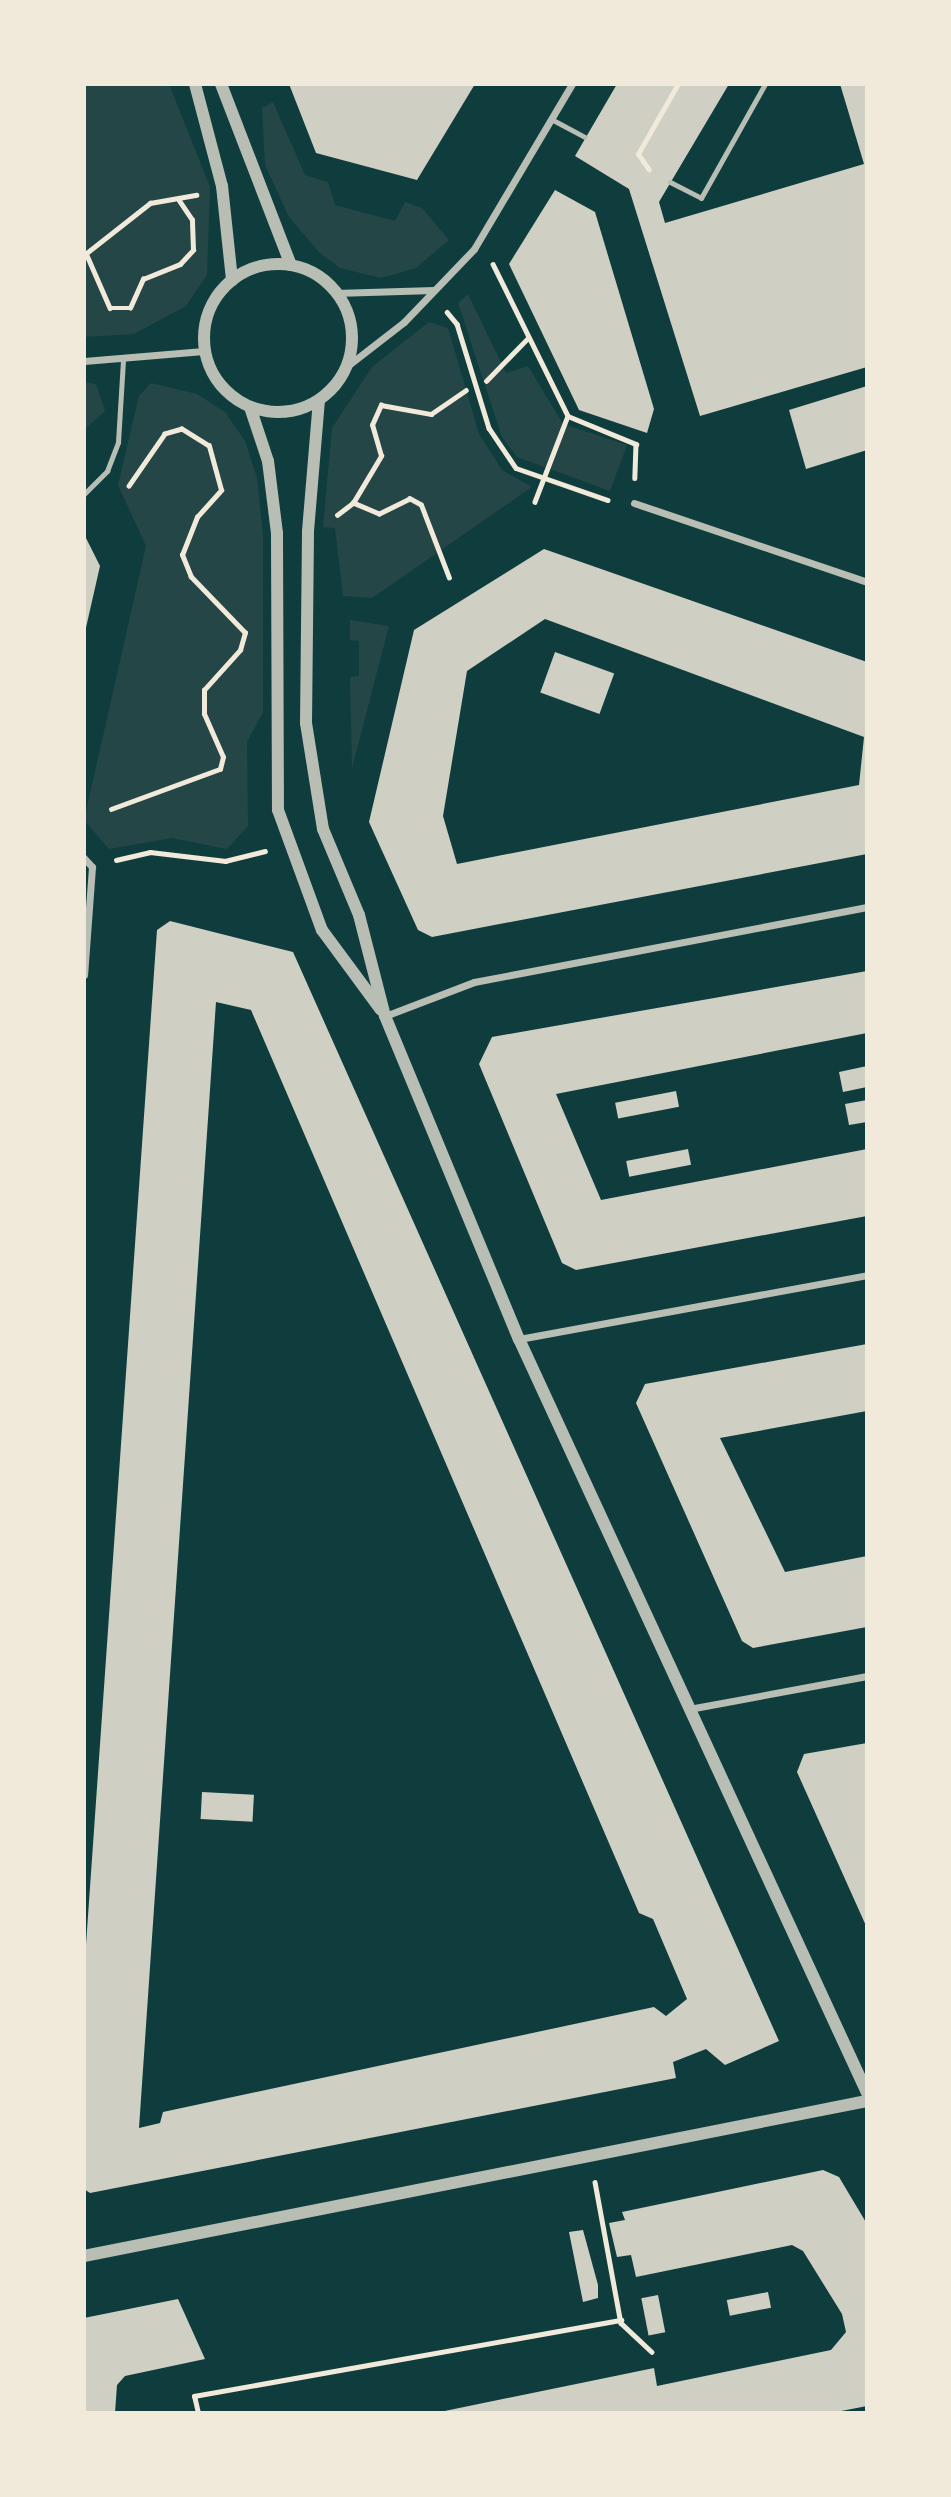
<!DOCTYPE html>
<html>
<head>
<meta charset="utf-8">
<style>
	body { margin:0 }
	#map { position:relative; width:951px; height:2497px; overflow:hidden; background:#0f3d3e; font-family:Signika,sans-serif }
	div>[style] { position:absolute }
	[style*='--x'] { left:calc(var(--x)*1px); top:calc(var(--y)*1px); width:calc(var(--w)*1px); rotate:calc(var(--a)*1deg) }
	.green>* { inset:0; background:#244646 }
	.building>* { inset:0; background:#cfcfc3; transform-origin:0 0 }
	.path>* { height:4.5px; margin:-2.25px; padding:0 2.25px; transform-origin:2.25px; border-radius:2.25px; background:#f1e9da }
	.service>* { height:5px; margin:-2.5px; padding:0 2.5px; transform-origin:2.5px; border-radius:2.5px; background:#b8beb3 }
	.minor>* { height:7px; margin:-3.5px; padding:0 3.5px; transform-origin:3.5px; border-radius:3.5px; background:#b8beb3 }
	.tertiary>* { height:12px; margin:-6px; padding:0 6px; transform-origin:6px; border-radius:6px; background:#b8beb3 }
	.tertiary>.ring { margin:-6px; padding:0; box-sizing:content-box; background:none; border:12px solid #b8beb3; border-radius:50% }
	span { translate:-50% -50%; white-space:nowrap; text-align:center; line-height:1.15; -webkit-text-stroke:6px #f1e9da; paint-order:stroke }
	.frame { position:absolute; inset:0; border:86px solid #f1e9da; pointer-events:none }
</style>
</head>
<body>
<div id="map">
	<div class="green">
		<div style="clip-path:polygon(84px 84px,169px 84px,210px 187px,207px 275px,186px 306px,134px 334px,84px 337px)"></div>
		<div style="clip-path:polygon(273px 102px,305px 175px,328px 182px,335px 205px,395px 221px,405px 202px,422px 208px,449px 240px,416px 268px,381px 278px,340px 268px,319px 252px,289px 217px,265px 165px,262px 108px)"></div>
		<div style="clip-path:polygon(468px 294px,506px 373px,528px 366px,563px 424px,627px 445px,610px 491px,517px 457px,502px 437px,458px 303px)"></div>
		<div style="clip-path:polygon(429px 322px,448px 328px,479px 434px,502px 470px,532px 487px,372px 598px,343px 596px,335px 528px,323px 527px,332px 428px,372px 367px)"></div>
		<div style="clip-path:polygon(84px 382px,96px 384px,105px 411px,84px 430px)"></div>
		<div style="clip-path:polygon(151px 383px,197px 394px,225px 412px,245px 441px,257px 478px,263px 534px,263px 712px,247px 742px,248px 826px,227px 849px,172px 838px,109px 849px,84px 820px,146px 546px,118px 485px,139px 396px)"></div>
		<div style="clip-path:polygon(350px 620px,389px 626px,352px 768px,350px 677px,359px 676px,359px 641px,350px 640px)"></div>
	</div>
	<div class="building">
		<div style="clip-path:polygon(289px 84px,475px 84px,417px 180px,316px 153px)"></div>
		<div style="clip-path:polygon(617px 84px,729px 84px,659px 202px,665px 223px,864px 164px,840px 84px,867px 84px,867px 367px,700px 416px,629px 189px,575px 156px)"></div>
		<div style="clip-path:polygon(555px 190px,595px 212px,654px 409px,647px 433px,579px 410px,509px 264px)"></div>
		<div style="clip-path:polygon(867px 386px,867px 450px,806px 469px,789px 410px)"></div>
		<div style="clip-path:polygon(84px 534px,100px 566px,85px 632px,84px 631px)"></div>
		<div style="clip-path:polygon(evenodd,544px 549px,867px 662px,867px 854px,432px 937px,418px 930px,369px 822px,414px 630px,544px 549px,545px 619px,864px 737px,859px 785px,457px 864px,443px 816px,467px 671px,545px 619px)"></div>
		<div style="left:555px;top:652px;width:63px;height:43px;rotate:20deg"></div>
		<div style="clip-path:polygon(evenodd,170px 921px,293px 952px,779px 2041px,725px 2065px,706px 2049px,673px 2062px,676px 2078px,90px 2193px,84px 2189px,84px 1973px,157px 930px,170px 921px,216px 1002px,251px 1010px,639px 1913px,653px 1919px,687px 1999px,666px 2016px,654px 2007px,163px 2112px,160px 2123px,139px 2128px,216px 1002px)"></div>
		<div style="clip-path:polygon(867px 971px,867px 1033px,556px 1094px,601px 1200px,867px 1149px,867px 1216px,576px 1270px,562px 1263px,479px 1064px,492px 1037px)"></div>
		<div style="clip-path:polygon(867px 1066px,867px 1087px,843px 1092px,839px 1072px)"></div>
		<div style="left:676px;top:1091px;width:16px;height:62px;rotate:79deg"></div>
		<div style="clip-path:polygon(867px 1100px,867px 1122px,849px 1125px,845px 1104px)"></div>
		<div style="left:688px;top:1149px;width:16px;height:63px;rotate:79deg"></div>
		<div style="clip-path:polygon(867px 1344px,867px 1411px,720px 1438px,785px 1572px,867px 1556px,867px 1627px,753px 1648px,742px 1641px,636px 1403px,645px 1384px)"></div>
		<div style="clip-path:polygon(867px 1743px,867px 1928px,797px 1772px,804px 1754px)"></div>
		<div style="left:202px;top:1792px;width:52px;height:27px;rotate:3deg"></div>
		<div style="clip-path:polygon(823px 2170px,839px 2177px,867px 2224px,867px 2406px,831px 2413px,435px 2413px,654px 2368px,657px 2386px,831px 2350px,846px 2332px,842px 2314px,803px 2251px,792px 2245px,636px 2277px,631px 2255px,617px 2257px,609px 2223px,625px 2220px,622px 2212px)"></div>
		<div style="clip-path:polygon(583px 2230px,598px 2285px,598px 2298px,583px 2302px,569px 2232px)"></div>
		<div style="left:768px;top:2292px;width:16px;height:42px;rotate:79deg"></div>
		<div style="left:658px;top:2295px;width:38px;height:17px;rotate:79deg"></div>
		<div style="clip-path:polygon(178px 2299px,205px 2359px,125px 2376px,117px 2385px,115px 2413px,84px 2413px,84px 2318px)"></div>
	</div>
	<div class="path">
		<div style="--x:649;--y:170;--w:19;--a:-125"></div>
		<div style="--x:638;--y:154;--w:81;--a:-60.3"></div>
		<div style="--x:86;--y:253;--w:60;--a:66.4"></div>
		<div style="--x:110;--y:308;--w:20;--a:0"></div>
		<div style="--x:130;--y:308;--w:32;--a:-66"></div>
		<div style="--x:143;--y:279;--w:40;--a:-22"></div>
		<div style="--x:180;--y:264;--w:19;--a:-47"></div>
		<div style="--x:193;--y:250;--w:30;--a:-92"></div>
		<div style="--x:192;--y:220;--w:23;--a:-124"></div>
		<div style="--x:84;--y:255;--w:84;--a:-38.2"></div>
		<div style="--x:150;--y:203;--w:47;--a:-9.9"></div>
		<div style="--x:493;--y:264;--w:169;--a:63.7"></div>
		<div style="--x:568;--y:416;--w:92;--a:111"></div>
		<div style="--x:447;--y:312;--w:16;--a:50"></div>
		<div style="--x:457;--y:324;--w:109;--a:72.9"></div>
		<div style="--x:489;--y:428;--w:48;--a:56"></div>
		<div style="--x:516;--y:468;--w:97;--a:19.2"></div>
		<div style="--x:486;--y:381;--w:60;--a:-45.7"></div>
		<div style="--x:568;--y:416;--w:74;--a:22.4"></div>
		<div style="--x:636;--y:444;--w:34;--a:92"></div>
		<div style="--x:337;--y:515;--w:20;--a:-37"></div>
		<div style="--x:449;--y:578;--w:78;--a:-111"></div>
		<div style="--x:421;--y:505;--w:13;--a:-151"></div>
		<div style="--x:410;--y:499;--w:34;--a:154"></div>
		<div style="--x:379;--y:514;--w:28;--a:-157"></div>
		<div style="--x:353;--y:503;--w:55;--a:-59.2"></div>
		<div style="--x:381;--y:456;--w:32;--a:-106"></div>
		<div style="--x:372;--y:425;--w:22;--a:-66"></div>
		<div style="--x:381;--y:405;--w:51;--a:10.2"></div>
		<div style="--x:431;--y:414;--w:42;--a:-34.4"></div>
		<div style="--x:111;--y:809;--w:116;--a:-20.2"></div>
		<div style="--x:220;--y:769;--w:12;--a:-76"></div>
		<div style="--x:223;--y:757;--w:47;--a:-113.8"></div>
		<div style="--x:204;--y:714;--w:24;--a:-90"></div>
		<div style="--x:204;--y:690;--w:54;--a:-48"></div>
		<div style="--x:240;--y:650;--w:18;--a:-74"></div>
		<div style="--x:245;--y:633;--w:78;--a:-134"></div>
		<div style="--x:191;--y:577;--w:24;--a:-112"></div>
		<div style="--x:182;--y:555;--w:41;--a:-68.5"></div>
		<div style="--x:197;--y:517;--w:36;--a:-48"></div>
		<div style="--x:221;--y:490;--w:46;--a:-105.3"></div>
		<div style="--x:209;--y:446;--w:32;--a:-148"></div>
		<div style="--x:182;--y:429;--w:18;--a:164"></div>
		<div style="--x:165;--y:434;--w:63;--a:124.7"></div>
		<div style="--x:116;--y:860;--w:35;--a:-13"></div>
		<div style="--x:150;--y:852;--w:76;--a:6.8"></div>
		<div style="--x:225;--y:861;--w:41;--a:-14"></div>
		<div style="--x:595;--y:2182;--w:143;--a:79.6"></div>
		<div style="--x:621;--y:2323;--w:42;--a:43.1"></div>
		<div style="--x:198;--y:2413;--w:17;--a:-103"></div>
		<div style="--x:194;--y:2396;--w:434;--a:-10.1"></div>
	</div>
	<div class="service">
		<div style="--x:551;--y:119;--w:38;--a:28"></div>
		<div style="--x:670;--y:182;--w:35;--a:27"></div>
		<div style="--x:701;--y:198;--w:131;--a:-60.7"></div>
		<div style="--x:84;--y:494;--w:33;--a:-45"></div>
		<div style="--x:107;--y:471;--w:31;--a:-69"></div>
		<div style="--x:118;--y:442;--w:81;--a:-86.5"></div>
	</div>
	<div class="minor">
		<div style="--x:335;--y:293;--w:99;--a:-1.7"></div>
		<div style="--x:84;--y:361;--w:120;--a:-4.8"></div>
		<div style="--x:346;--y:367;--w:73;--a:-37.8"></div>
		<div style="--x:404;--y:322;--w:101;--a:-46.2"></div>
		<div style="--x:474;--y:249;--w:192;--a:-59.3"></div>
		<div style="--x:634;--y:503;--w:246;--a:18.7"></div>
		<div style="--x:84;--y:858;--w:12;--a:48"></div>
		<div style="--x:92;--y:867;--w:108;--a:94.2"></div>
		<div style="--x:385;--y:1016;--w:95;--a:-20.9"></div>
		<div style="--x:474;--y:982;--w:400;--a:-10.8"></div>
		<div style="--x:519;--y:1339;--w:354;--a:-10.4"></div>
		<div style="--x:689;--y:1709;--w:181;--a:-10.5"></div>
	</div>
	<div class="tertiary">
		<div style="--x:195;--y:84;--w:106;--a:75.2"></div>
		<div style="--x:222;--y:186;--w:95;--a:83.9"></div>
		<div style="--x:221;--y:84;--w:194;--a:68.9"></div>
		<div class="ring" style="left:204px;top:264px;width:136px;height:136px"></div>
		<div style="--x:319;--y:400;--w:132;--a:94.8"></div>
		<div style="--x:308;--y:532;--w:191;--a:90.6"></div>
		<div style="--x:306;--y:723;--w:107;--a:80.9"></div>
		<div style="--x:323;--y:829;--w:93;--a:67.3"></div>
		<div style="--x:359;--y:915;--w:104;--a:75.6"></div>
		<div style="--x:385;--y:1016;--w:350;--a:67.5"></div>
		<div style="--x:519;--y:1339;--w:830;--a:65.22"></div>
		<div style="--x:250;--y:407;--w:57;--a:71.6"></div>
		<div style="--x:268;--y:461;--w:73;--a:82.9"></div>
		<div style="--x:277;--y:533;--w:277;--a:89.8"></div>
		<div style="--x:278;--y:810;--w:128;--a:69.9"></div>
		<div style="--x:322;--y:930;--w:99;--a:53.6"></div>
		<div style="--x:84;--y:2256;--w:798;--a:-11.2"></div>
	</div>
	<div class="frame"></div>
</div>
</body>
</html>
